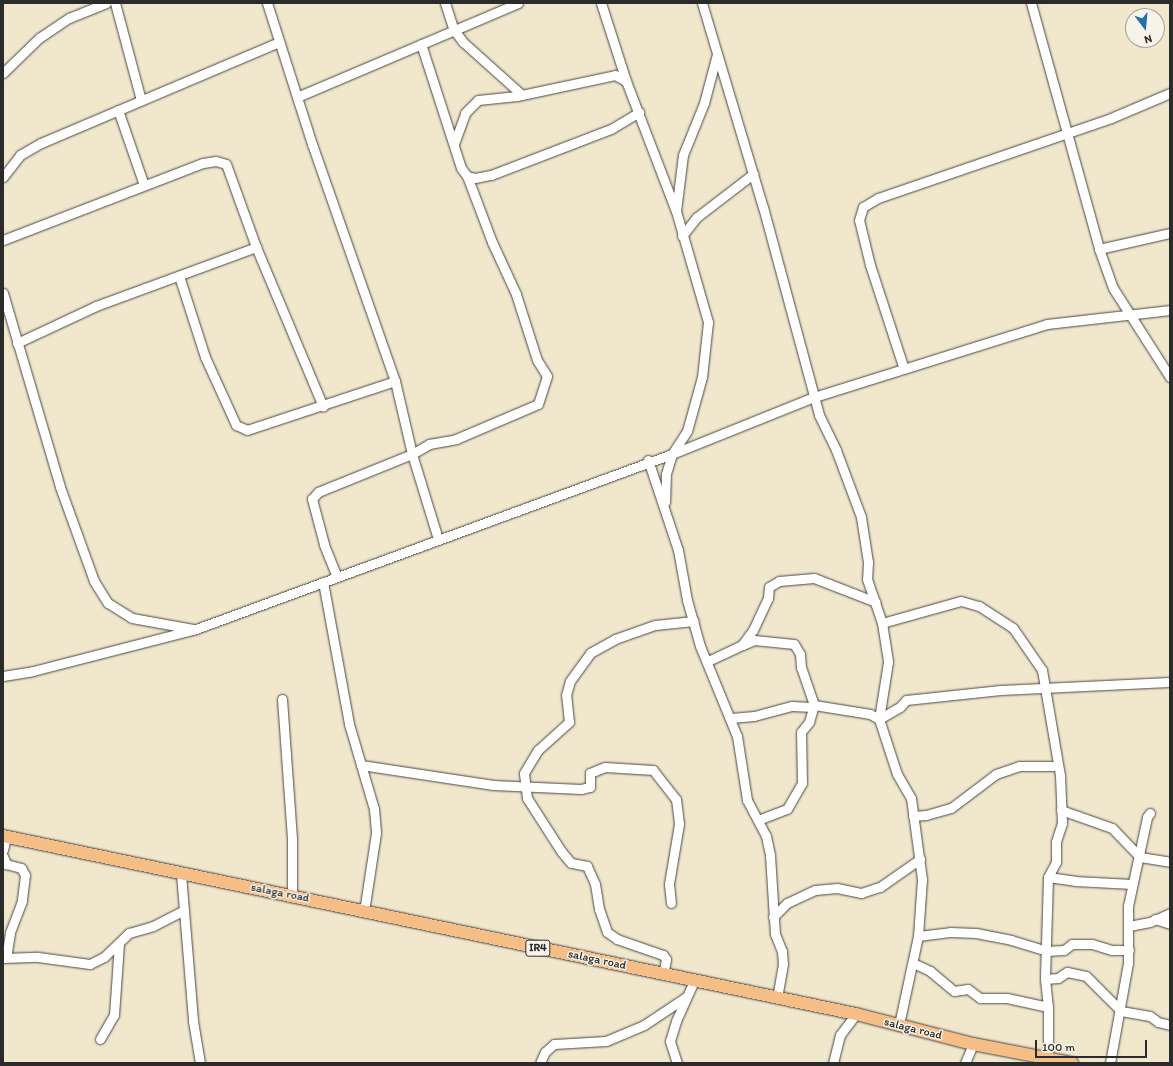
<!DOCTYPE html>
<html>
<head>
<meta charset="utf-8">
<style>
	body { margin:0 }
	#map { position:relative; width:1173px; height:1066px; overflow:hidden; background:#f0e7cd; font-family:Itim,sans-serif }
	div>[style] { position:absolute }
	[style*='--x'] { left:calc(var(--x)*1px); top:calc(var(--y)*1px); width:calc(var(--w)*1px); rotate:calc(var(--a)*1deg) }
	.roads { filter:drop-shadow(0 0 1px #494743) drop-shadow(0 0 1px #494743) }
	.minor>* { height:9px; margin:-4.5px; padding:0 4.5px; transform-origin:4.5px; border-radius:4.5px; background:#fff }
	.major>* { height:12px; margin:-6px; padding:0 6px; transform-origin:6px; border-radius:6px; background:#f6be87 }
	span { translate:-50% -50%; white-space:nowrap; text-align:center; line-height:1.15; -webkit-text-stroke:3px #f7f3e8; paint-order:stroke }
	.shield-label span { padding:1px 3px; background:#f7f3e8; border:1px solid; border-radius:3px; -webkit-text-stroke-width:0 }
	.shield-label { font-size:11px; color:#2b2b2b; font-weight:700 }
	.street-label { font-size:12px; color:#2b2b2b }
	.frame { position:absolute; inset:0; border:4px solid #2b2b2b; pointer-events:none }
	.north { position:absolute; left:1125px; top:8px; width:40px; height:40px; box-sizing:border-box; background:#f7f3e8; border:1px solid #a5a39c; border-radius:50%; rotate:164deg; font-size:11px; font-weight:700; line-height:16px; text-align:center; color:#2b2b2b }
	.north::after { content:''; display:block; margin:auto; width:14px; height:18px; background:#1f6fb2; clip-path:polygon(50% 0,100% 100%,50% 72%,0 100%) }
	.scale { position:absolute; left:1035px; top:1040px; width:112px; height:18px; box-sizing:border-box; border:2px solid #2b2b2b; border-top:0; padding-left:5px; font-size:12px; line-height:14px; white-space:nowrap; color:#2b2b2b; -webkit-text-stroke:3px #f7f3e8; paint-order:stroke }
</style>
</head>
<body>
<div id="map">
	<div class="roads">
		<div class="minor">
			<div style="--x:115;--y:3;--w:100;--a:75"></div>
			<div style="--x:267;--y:3;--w:148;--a:72.3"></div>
			<div style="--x:312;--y:144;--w:251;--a:70.7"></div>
			<div style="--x:395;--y:381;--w:75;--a:76.9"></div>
			<div style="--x:412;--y:454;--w:89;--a:73"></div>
			<div style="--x:445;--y:3;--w:28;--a:72"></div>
			<div style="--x:454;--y:30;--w:15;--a:53"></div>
			<div style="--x:463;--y:42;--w:79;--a:41.9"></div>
			<div style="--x:601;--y:3;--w:82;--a:72.2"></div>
			<div style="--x:626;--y:81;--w:139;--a:69"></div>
			<div style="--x:676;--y:211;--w:116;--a:73.9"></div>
			<div style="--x:708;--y:322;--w:55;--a:96.2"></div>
			<div style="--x:702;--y:377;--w:56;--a:105.5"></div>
			<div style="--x:687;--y:431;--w:27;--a:123"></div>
			<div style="--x:672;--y:454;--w:21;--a:107"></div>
			<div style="--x:666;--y:474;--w:28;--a:92"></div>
			<div style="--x:702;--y:3;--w:213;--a:73.4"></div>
			<div style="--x:763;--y:207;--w:215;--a:74.9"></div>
			<div style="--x:819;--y:415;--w:39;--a:64"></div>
			<div style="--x:836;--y:450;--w:72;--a:69.5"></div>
			<div style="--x:861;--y:517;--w:46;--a:81.2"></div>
			<div style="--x:868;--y:562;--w:17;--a:93"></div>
			<div style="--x:867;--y:579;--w:46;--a:71.2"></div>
			<div style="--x:882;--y:623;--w:39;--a:81"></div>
			<div style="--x:888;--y:662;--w:58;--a:99"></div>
			<div style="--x:879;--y:719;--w:58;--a:71.9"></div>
			<div style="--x:897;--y:774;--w:28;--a:60"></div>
			<div style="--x:911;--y:798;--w:82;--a:82.3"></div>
			<div style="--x:922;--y:879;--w:57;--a:94"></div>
			<div style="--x:918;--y:936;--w:91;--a:102.1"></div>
			<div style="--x:1031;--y:3;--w:255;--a:74.5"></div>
			<div style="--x:1099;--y:249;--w:41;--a:70.3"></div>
			<div style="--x:1113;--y:288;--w:106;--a:57.4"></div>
			<div style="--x:421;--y:44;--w:130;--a:72.1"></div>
			<div style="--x:461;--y:168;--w:10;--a:53"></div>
			<div style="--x:467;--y:176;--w:8;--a:14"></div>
			<div style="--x:475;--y:178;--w:16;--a:-11"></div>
			<div style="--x:491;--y:175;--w:129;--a:-21"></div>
			<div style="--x:611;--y:129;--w:33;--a:-31"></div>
			<div style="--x:3;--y:73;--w:50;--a:-44.2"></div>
			<div style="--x:39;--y:38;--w:36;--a:-34"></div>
			<div style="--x:69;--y:18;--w:40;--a:-22"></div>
			<div style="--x:297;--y:97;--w:240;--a:-23"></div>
			<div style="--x:118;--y:110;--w:79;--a:70.9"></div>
			<div style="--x:454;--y:144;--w:33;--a:-70"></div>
			<div style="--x:465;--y:113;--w:18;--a:-45"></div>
			<div style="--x:478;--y:100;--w:39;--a:-6"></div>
			<div style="--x:517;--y:96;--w:100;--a:-12.1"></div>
			<div style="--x:615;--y:75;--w:13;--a:29"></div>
			<div style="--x:3;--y:177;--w:28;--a:-52"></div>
			<div style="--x:20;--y:155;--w:24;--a:-30"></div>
			<div style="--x:41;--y:143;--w:259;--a:-23"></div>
			<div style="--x:676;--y:211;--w:56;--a:-82.9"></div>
			<div style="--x:683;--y:155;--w:56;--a:-68"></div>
			<div style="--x:704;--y:103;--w:51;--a:-75.1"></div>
			<div style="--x:682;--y:236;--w:24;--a:-52"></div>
			<div style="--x:697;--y:217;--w:71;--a:-37.5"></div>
			<div style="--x:3;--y:240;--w:214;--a:-21.1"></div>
			<div style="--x:203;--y:163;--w:13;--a:-9"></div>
			<div style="--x:216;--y:161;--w:10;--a:17"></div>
			<div style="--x:226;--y:164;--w:88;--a:70.1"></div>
			<div style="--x:256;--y:247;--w:173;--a:67.2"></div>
			<div style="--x:1099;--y:249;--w:73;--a:-12.7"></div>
			<div style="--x:179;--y:276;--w:85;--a:72.2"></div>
			<div style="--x:205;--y:357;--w:75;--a:65.5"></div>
			<div style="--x:236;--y:425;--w:12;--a:24"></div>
			<div style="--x:247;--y:430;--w:156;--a:-18.3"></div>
			<div style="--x:3;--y:293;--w:202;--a:73.6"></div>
			<div style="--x:60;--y:487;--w:100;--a:70.1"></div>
			<div style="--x:94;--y:581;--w:26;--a:58"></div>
			<div style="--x:108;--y:603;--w:28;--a:32"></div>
			<div style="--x:132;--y:618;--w:62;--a:10.2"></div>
			<div style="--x:17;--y:343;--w:87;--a:-25.1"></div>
			<div style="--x:96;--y:306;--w:171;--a:-20.2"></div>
			<div style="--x:904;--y:369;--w:109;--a:-108.1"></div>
			<div style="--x:870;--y:265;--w:46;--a:-103.7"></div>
			<div style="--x:859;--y:220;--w:14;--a:-73"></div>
			<div style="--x:863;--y:207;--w:17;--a:-31"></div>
			<div style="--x:878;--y:198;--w:246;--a:-18.9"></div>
			<div style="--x:1111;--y:118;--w:64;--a:-23"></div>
			<div style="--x:648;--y:460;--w:95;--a:71.6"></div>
			<div style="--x:678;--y:550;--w:51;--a:79.8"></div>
			<div style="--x:687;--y:600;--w:48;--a:74.2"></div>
			<div style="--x:700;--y:646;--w:97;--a:67.7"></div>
			<div style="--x:737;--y:736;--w:65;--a:81.1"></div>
			<div style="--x:747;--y:800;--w:41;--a:62.2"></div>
			<div style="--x:766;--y:836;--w:19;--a:78"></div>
			<div style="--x:770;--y:855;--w:79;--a:86.4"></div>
			<div style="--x:775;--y:934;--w:18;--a:68"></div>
			<div style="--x:782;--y:951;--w:13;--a:86"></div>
			<div style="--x:783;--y:964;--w:35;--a:100"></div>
			<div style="--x:337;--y:577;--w:35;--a:-112"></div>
			<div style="--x:324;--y:544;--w:47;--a:-104.9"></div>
			<div style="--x:312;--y:499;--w:9;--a:-49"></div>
			<div style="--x:318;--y:492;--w:101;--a:-22"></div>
			<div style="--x:412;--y:454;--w:20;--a:-30"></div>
			<div style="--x:429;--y:444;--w:27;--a:-10"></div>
			<div style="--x:456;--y:439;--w:89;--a:-23.1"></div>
			<div style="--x:538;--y:404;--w:29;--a:-72"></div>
			<div style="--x:547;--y:376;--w:19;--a:-122"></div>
			<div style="--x:537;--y:360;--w:69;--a:-107.7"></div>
			<div style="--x:516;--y:294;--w:57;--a:-114.8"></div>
			<div style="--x:492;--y:242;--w:71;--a:-110.7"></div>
			<div style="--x:323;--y:582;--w:144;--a:79.6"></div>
			<div style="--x:349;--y:724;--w:89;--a:73.6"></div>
			<div style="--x:374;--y:809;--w:24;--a:85"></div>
			<div style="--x:376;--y:833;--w:79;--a:98.7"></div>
			<div style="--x:882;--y:623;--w:82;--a:-15.6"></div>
			<div style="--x:961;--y:601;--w:19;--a:16"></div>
			<div style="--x:979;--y:606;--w:40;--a:32.9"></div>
			<div style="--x:1013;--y:628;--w:51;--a:55.4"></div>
			<div style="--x:1042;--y:670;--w:107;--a:80.3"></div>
			<div style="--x:1060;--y:775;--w:48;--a:87.6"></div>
			<div style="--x:1062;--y:823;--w:20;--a:108"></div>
			<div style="--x:1056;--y:842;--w:20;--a:90"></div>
			<div style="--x:1056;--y:862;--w:17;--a:118"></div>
			<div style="--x:1048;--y:877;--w:102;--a:91.7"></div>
			<div style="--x:1045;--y:979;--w:28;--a:84"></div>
			<div style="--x:1048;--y:1007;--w:51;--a:90"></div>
			<div style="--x:743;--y:645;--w:12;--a:-24"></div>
			<div style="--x:754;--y:640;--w:40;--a:5.7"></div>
			<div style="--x:794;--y:644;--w:12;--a:59"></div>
			<div style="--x:800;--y:654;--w:13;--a:86"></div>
			<div style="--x:801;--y:667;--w:40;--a:71.1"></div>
			<div style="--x:814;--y:705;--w:57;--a:9.1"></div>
			<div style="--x:870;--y:714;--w:10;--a:29"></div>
			<div style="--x:708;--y:661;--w:38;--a:-25"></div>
			<div style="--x:742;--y:645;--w:19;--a:-54"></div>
			<div style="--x:753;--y:630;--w:35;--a:-65"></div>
			<div style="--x:768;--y:598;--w:11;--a:-85"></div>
			<div style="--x:769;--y:587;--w:12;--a:-31"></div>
			<div style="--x:779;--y:581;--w:35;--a:-5"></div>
			<div style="--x:814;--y:578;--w:66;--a:21.2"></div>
			<div style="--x:3;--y:676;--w:30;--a:-9"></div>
			<div style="--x:33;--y:671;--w:168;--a:-14.4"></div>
			<div style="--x:196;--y:629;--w:507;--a:-20.19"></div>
			<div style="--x:672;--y:454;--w:153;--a:-21.9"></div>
			<div style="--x:814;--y:397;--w:244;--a:-17.4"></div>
			<div style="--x:1047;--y:324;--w:124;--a:-6.5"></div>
			<div style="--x:282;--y:699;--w:139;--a:85.9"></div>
			<div style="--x:292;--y:838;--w:57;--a:90"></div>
			<div style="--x:731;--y:718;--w:23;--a:-5"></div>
			<div style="--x:754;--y:716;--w:39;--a:-15"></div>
			<div style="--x:792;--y:706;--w:20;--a:3"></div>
			<div style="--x:879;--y:719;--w:24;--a:-30"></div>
			<div style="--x:900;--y:707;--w:9;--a:-49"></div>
			<div style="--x:906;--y:700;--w:95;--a:-6.1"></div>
			<div style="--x:1000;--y:690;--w:170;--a:-2.7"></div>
			<div style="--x:361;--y:765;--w:134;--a:8.6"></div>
			<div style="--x:493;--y:785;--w:88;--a:2.6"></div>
			<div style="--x:581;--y:789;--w:9;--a:-13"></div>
			<div style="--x:590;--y:787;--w:14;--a:-90"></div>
			<div style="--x:590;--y:773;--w:16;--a:-22"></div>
			<div style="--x:605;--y:767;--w:48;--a:3.6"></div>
			<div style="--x:653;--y:770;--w:37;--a:52"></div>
			<div style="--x:676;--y:799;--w:25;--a:83"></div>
			<div style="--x:679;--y:824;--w:61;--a:99.5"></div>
			<div style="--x:669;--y:884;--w:19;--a:84"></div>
			<div style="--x:1061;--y:810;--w:54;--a:19.4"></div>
			<div style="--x:1112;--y:828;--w:40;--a:46"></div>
			<div style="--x:1140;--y:857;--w:30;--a:9"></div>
			<div style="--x:913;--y:816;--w:13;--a:-4"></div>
			<div style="--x:926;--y:815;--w:26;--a:-16"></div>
			<div style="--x:951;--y:808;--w:56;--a:-37.1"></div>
			<div style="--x:996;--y:774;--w:24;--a:-19"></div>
			<div style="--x:1019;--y:766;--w:38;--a:0"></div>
			<div style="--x:758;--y:820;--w:31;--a:-21"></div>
			<div style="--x:787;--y:809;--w:30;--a:-60"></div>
			<div style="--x:802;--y:783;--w:51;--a:-91.1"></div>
			<div style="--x:801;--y:732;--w:13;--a:-51"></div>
			<div style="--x:809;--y:722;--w:18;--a:-74"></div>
			<div style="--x:3;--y:850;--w:13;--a:-77"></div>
			<div style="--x:3;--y:856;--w:9;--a:69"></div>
			<div style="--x:6;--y:864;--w:16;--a:15"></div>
			<div style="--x:21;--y:868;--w:8;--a:60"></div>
			<div style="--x:25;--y:875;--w:26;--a:97"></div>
			<div style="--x:22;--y:901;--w:34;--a:111"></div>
			<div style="--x:10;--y:933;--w:24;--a:99"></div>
			<div style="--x:181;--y:874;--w:147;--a:85.3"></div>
			<div style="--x:193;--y:1021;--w:43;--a:80.5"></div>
			<div style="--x:1048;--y:877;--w:27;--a:8"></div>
			<div style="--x:1075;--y:881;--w:57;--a:3"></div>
			<div style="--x:773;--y:917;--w:20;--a:-45"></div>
			<div style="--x:787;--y:903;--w:31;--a:-25"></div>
			<div style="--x:815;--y:890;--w:22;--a:-5"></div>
			<div style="--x:837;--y:888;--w:25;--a:12"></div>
			<div style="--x:861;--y:893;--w:20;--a:-18"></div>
			<div style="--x:880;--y:887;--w:49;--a:-35"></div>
			<div style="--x:1155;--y:919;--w:16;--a:18"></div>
			<div style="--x:1129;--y:926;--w:21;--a:-11"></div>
			<div style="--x:1150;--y:922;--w:22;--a:-24"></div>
			<div style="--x:918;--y:936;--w:32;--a:-7"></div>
			<div style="--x:950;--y:932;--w:26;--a:2"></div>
			<div style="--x:976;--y:933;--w:36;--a:11"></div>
			<div style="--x:1011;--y:940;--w:37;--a:17"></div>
			<div style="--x:1046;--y:951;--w:18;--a:-3"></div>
			<div style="--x:1064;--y:950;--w:10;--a:-37"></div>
			<div style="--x:1072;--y:944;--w:20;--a:0"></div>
			<div style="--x:1092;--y:944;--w:21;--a:17"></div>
			<div style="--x:1112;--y:950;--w:17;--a:0"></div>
			<div style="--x:3;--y:958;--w:35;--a:-2"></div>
			<div style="--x:38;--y:957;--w:52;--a:7.7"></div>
			<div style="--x:90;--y:964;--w:16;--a:-27"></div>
			<div style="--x:104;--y:957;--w:35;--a:-44"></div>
			<div style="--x:129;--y:933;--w:25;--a:-16"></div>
			<div style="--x:153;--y:926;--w:34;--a:-27"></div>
			<div style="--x:913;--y:963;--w:19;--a:25"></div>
			<div style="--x:930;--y:971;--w:31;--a:40"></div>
			<div style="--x:954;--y:991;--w:14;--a:-8"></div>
			<div style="--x:968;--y:989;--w:15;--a:37"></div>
			<div style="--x:980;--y:998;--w:27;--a:0"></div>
			<div style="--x:1007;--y:998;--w:42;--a:12.4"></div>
			<div style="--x:663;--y:975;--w:16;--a:-79"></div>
			<div style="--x:666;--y:959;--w:5;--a:-127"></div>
			<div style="--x:663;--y:955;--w:49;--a:-160.8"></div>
			<div style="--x:617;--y:939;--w:12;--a:-145"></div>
			<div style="--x:607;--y:932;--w:24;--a:-109"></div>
			<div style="--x:599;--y:909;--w:25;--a:-99"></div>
			<div style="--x:595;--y:884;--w:20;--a:-114"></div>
			<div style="--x:587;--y:866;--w:16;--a:-169"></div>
			<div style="--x:571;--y:863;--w:16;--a:-130"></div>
			<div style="--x:561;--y:851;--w:63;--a:-122.7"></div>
			<div style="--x:527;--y:798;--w:25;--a:-97"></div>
			<div style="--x:524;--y:773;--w:27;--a:-59"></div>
			<div style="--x:538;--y:750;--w:42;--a:-42.1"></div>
			<div style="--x:569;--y:722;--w:27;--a:-96"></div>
			<div style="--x:566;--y:695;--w:15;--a:-74"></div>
			<div style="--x:570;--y:681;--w:34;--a:-54"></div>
			<div style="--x:590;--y:653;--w:29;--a:-29"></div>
			<div style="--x:615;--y:639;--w:42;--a:-19.3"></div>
			<div style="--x:655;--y:625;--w:39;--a:-6"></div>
			<div style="--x:1045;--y:979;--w:13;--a:-4"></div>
			<div style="--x:1058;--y:978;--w:11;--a:-34"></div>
			<div style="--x:1067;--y:972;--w:19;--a:12"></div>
			<div style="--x:1086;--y:976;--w:49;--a:45"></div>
			<div style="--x:1121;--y:1011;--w:29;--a:10"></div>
			<div style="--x:1150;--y:1016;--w:10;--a:37"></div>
			<div style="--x:1158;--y:1022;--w:12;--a:14"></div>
			<div style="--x:100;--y:1039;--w:28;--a:-60"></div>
			<div style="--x:114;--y:1015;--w:71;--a:-86"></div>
			<div style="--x:540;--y:1063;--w:12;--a:-66"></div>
			<div style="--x:545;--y:1052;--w:12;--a:-42"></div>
			<div style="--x:554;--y:1044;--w:52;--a:-3.3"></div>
			<div style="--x:606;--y:1041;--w:41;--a:-22.8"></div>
			<div style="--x:644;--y:1025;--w:50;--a:-33.7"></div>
			<div style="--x:677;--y:1063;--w:23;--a:-108"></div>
			<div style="--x:670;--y:1041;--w:21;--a:-73"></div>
			<div style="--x:676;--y:1021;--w:44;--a:-65.8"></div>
			<div style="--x:833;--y:1063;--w:29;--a:-76"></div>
			<div style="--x:840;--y:1035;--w:26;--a:-53"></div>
			<div style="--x:965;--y:1063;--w:21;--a:-67"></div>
			<div style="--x:1110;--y:1063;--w:102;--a:-79.8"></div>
			<div style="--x:1128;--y:963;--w:57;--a:-90"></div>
			<div style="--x:1128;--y:906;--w:91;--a:-77.9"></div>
			<div style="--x:1147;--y:817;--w:5;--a:-53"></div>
		</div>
		<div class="major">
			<div style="--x:3;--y:836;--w:871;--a:11.79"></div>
			<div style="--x:856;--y:1014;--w:121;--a:14.4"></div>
			<div style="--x:973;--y:1044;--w:101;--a:10.9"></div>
		</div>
	</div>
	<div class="shield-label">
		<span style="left:538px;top:948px">IR4</span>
	</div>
	<div class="street-label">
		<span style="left:280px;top:893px;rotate:11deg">salaga road</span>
		<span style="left:597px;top:960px;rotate:12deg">salaga road</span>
		<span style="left:913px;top:1029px;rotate:14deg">salaga road</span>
	</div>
	<div class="frame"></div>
	<div class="north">N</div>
	<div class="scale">100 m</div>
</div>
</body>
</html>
